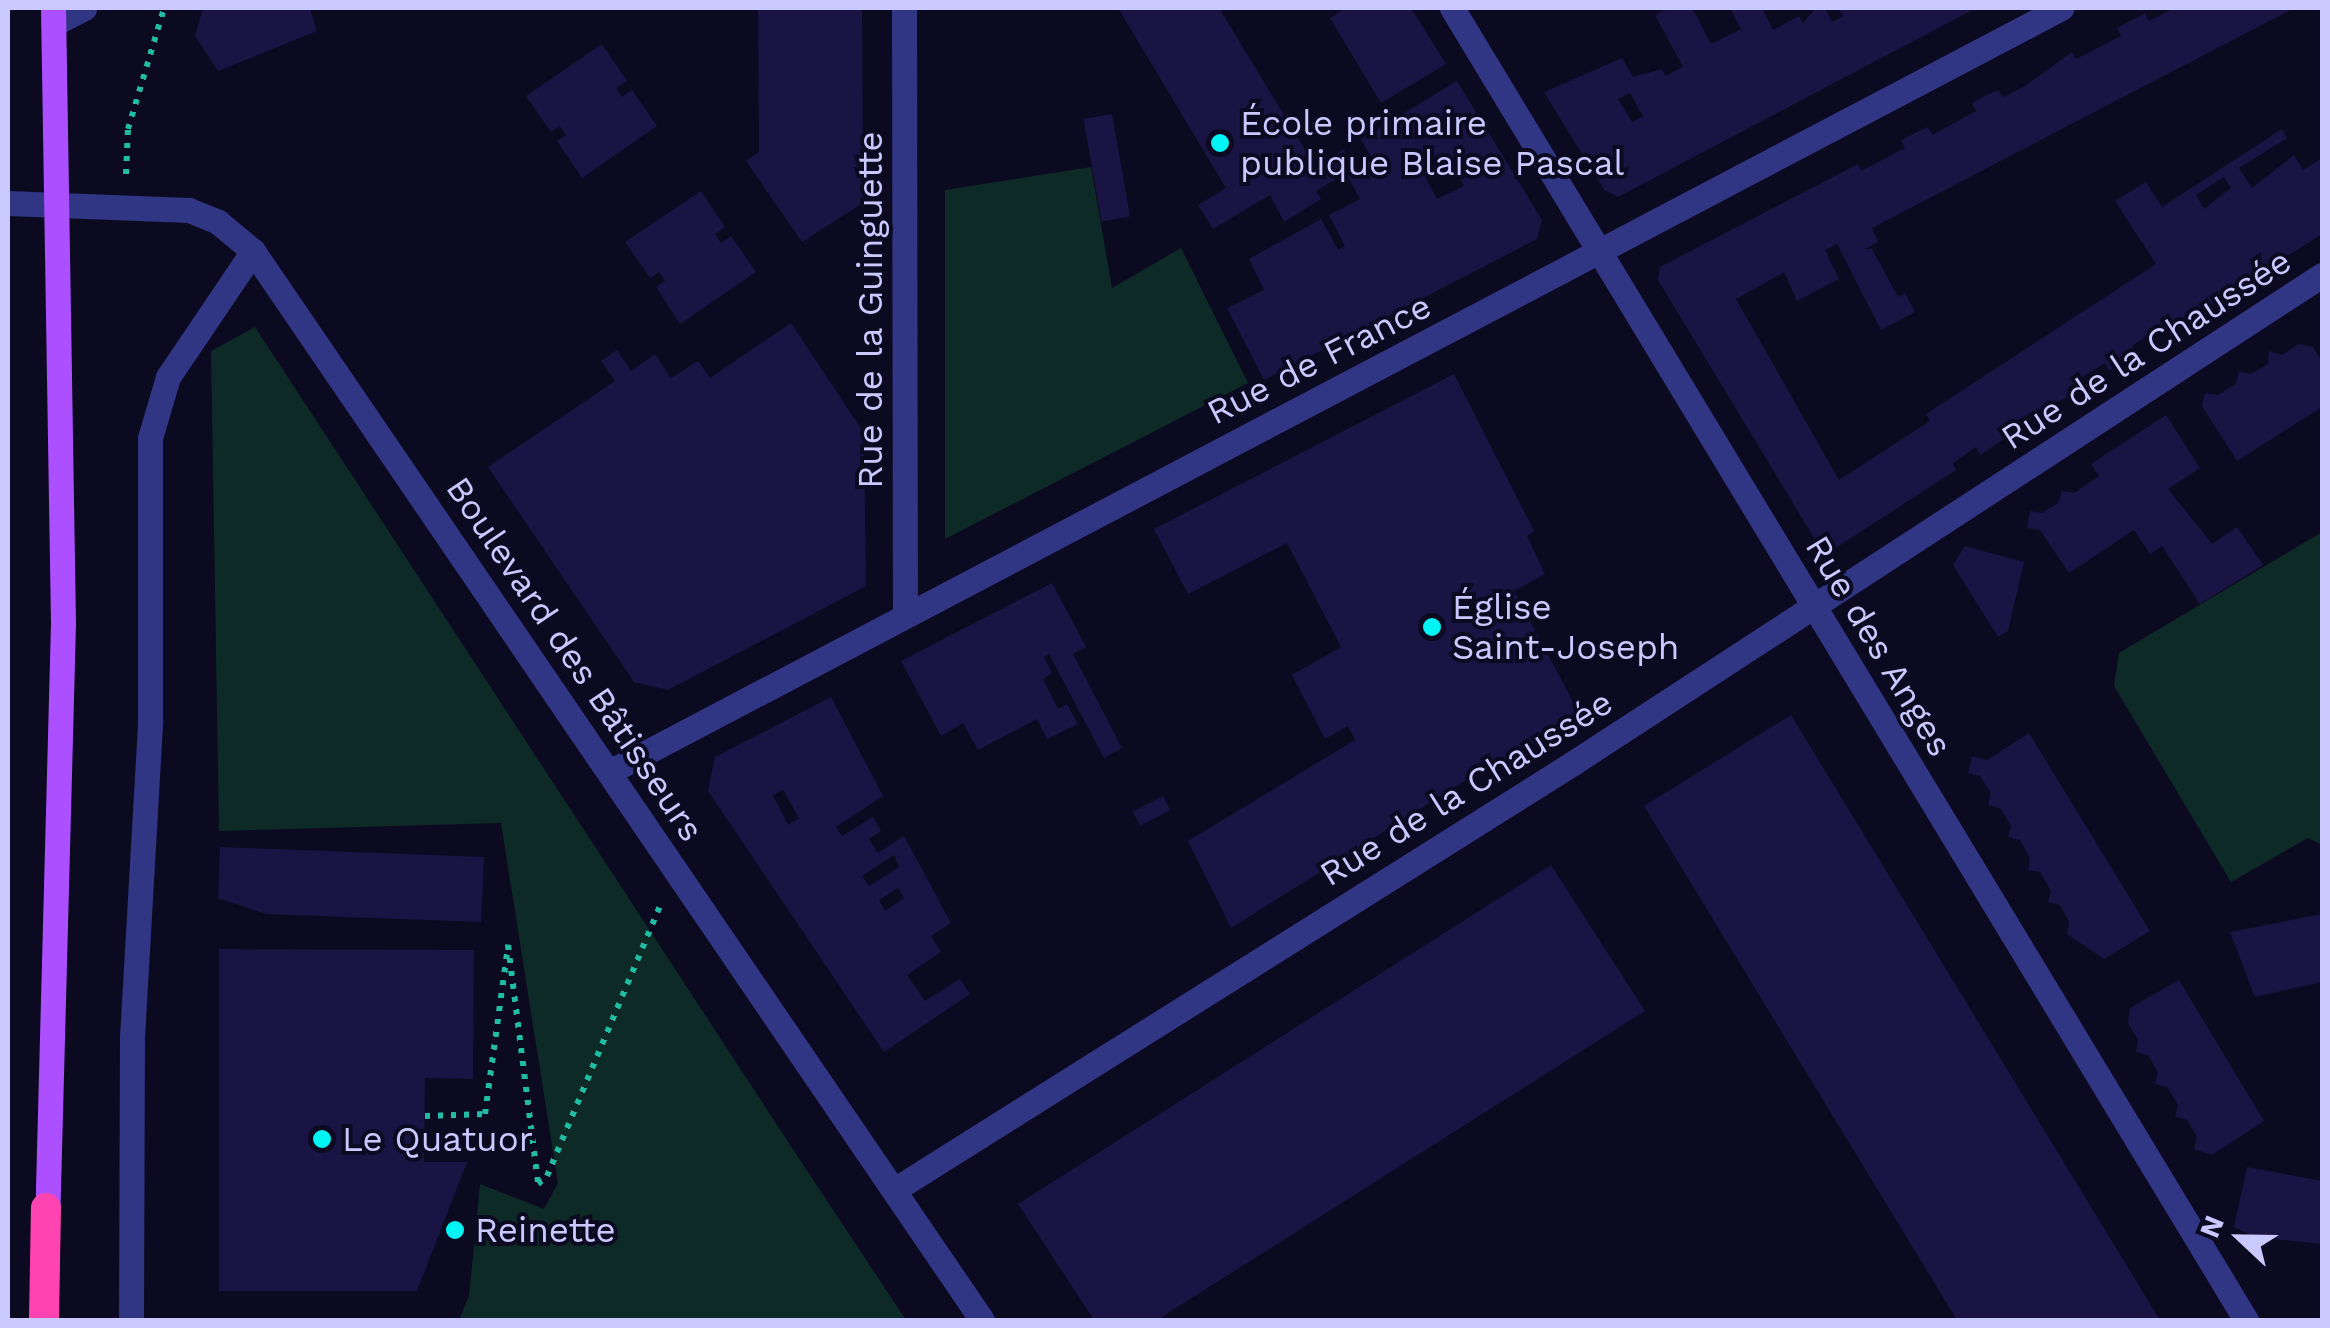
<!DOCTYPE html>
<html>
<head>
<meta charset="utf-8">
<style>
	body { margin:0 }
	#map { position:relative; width:2330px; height:1328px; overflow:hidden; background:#0c0a20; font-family:"Work Sans",sans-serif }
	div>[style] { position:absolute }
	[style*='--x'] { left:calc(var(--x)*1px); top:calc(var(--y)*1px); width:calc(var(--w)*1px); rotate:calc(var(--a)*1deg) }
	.green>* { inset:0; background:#0d2a26 }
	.building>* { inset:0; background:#191443; transform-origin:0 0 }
	.path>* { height:6px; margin-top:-3px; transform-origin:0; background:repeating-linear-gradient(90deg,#20bca3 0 5px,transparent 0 13px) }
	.minor>* { height:25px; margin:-12.5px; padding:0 12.5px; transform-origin:12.5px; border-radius:12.5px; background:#303584 }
	.major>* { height:25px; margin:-12.5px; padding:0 12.5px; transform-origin:12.5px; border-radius:12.5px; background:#ac50ff }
	.highway>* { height:30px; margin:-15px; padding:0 15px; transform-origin:15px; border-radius:15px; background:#ff44b1 }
	.dots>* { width:28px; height:28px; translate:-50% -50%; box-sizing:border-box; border:5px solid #0c0a20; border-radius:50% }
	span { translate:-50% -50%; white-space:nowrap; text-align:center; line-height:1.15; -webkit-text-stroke:8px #0c0a20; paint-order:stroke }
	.poi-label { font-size:35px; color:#cac9ff }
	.left { translate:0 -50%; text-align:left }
	.street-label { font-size:35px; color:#cac9ff }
	.frame { position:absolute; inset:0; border:10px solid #cac9ff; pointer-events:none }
	.north { position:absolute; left:2190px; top:1188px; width:100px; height:100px; -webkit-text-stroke:8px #0c0a20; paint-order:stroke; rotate:292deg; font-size:28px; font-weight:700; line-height:40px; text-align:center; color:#cac9ff }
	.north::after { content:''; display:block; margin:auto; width:35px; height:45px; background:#cac9ff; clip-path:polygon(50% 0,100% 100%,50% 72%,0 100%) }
</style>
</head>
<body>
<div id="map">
	<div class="green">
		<div style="clip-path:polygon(1091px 167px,1112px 288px,1181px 248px,1248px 383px,945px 539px,945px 190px)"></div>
		<div style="clip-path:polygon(255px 327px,798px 1157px,906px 1320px,459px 1320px,469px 1296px,480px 1184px,544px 1209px,558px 1183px,501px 823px,219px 831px,211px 351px)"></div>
		<div style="clip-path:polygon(2322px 532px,2322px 845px,2308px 838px,2231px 882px,2114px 686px,2119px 653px)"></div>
	</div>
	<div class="building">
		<div style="clip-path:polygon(203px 8px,310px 8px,317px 31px,218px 71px,195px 36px)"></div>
		<div style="clip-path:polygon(758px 8px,862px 8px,863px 203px,802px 242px,746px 161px,759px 152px)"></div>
		<div style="clip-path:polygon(evenodd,1118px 8px,1219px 8px,1315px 166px,1344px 149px,1355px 172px,1373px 161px,1361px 139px,1457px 81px,1542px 220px,1537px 239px,1264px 380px,1227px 308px,1264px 290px,1249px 259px,1321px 219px,1338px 250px,1345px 246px,1329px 215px,1360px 199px,1346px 173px,1316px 191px,1321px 199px,1284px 222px,1270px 195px,1213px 229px,1198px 205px,1226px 188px,1118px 8px,1439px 156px,1444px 164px,1451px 160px,1464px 186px,1437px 199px,1425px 177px,1438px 170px,1432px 160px,1439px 156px)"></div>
		<div style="clip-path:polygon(1346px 8px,1411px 8px,1446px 64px,1381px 103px,1330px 18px)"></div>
		<div style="clip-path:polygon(evenodd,1670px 8px,1692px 8px,1711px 44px,1741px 29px,1730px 8px,1762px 8px,1773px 30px,1799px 16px,1803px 23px,1816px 8px,1825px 8px,1832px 22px,1843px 16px,1838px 8px,1976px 8px,1618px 197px,1604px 190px,1544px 92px,1622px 58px,1633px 77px,1662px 69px,1665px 76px,1683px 67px,1655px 15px,1670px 8px,1630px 93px,1643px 117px,1632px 122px,1618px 99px,1630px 93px)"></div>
		<div style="clip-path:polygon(evenodd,2174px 8px,2294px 8px,1872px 228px,1878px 242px,1865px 249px,1872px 249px,1898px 297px,1905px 293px,1915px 312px,1881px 330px,1837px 244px,1825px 250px,1839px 279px,1797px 301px,1784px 272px,1736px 299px,1839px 480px,1930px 421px,1926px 414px,2156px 264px,2115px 201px,2146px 182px,2162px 207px,2282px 129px,2287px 138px,2239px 168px,2252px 188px,2294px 155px,2303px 170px,2322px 158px,2322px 234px,2176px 327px,2172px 320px,2151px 333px,2132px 346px,2136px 353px,2109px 371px,2105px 363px,2086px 375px,2067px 388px,2072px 395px,2021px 418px,2002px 430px,2007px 437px,1980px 455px,1976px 447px,1953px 463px,1956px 470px,1834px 549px,1819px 546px,1658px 280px,1660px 267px,1858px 164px,1861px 171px,1882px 160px,1905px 148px,1901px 140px,1928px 127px,1932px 135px,1976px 111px,1972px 103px,1985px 96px,1998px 90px,2003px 97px,2025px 86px,2072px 52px,2076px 59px,2121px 36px,2117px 28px,2145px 13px,2149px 21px,2174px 8px,2224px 177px,2231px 188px,2204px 209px,2196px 195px,2224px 177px)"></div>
		<div style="clip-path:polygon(602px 44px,627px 81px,616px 88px,622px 97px,632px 90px,657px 126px,582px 178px,557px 141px,566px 135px,560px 126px,551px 132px,526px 96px)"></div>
		<div style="left:1112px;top:114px;width:104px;height:29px;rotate:80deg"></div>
		<div style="clip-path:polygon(701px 191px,725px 227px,715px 234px,721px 243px,731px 236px,756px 272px,680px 324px,656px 287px,665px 281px,659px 272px,650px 278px,625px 242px)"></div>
		<div style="clip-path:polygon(791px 323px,864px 433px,866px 586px,668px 690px,634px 682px,488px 467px,615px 381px,601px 361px,617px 350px,631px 371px,655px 354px,671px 378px,698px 361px,710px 378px)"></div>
		<div style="clip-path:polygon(2299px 344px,2313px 347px,2322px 362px,2322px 407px,2237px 461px,2202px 406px,2205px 393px,2218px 395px,2236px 384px,2239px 371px,2251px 374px,2268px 364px,2269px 351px,2282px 355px)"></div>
		<div style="clip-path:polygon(1454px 374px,1534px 531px,1527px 536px,1545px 574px,1514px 591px,1578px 711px,1498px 768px,1477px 773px,1231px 928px,1188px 841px,1355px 740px,1348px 726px,1325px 739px,1292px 675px,1341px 647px,1287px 543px,1188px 594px,1154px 529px)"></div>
		<div style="clip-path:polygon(2166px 415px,2200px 468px,2168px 489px,2212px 544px,2237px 527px,2263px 565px,2200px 604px,2162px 546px,2150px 554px,2134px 530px,2069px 573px,2040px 530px,2027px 528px,2030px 511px,2042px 513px,2058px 503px,2062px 491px,2074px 493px,2099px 476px,2091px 464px)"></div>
		<div style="clip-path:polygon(1965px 546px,2024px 562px,2008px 631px,1998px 637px,1953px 565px)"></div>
		<div style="clip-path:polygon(1052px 583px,1086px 647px,1073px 654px,1122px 748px,1104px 758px,1049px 654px,1044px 657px,1052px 673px,1043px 679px,1058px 709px,1067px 704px,1078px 724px,1047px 739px,1037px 719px,978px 750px,963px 723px,941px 736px,901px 661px)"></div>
		<div style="clip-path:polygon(evenodd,831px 697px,883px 796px,836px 827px,842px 836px,873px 817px,881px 831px,869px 839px,878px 853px,904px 836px,951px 923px,931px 936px,941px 952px,907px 975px,925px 1001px,960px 979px,970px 994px,884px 1052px,708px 791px,715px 757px,831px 697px,783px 790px,799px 818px,788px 825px,773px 795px,783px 790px,831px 697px,894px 855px,899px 867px,869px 886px,862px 876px,894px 855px,831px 697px,898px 888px,904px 898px,885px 911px,879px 900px,898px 888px)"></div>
		<div style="clip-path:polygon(1791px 715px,2160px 1320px,1957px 1320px,1644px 806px)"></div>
		<div style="clip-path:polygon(2029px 733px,2150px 931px,2104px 959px,2067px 934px,2069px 922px,2060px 905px,2048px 902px,2051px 891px,2040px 872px,2028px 870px,2030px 858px,2020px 840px,2008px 837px,2011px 826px,2001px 809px,1988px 805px,1991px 793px,1980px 776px,1968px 773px,1972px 756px,1987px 760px)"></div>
		<div style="left:1163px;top:796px;width:16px;height:34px;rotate:63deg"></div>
		<div style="clip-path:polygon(220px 847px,484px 857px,481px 922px,266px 914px,218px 898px)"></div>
		<div style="clip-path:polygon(1551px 865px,1645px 1011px,1157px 1320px,1094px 1320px,1018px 1204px)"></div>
		<div style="clip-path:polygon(2322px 914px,2322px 982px,2255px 997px,2230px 932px)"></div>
		<div style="clip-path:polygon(219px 949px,474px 950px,473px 1079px,425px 1078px,424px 1162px,467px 1162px,417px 1291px,219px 1291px)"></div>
		<div style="clip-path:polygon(2179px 980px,2264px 1121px,2212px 1155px,2194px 1149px,2197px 1137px,2187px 1120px,2175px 1116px,2178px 1105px,2167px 1087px,2155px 1084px,2158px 1073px,2148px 1055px,2136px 1052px,2138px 1040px,2128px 1023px,2130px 1008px)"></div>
		<div style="clip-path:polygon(2247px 1167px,2322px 1181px,2322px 1244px,2255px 1237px,2234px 1227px)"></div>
	</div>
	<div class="path">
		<div style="--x:126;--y:174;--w:45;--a:-87.5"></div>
		<div style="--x:128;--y:129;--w:126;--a:-73.4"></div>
		<div style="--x:425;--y:1116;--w:60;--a:-1.9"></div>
		<div style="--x:485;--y:1114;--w:171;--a:-82.2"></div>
		<div style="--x:508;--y:945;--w:241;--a:82.8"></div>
		<div style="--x:538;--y:1184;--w:12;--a:-42"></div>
		<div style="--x:547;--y:1176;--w:293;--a:-67.3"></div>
	</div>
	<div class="minor">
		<div style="--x:904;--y:8;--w:605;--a:89.91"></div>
		<div style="--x:1452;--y:8;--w:1534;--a:58.82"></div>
		<div style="--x:53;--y:24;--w:35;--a:-27"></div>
		<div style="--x:8;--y:203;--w:181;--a:2.2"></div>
		<div style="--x:189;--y:210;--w:31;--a:22"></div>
		<div style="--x:218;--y:222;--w:45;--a:39.6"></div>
		<div style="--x:253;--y:251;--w:1294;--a:55.71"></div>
		<div style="--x:609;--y:772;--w:1641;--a:-27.75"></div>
		<div style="--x:894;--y:1190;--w:802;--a:-32.16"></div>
		<div style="--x:1573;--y:763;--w:894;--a:-33.09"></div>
		<div style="--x:131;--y:1320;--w:283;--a:-89.8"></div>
		<div style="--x:132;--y:1037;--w:316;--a:-86.7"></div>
		<div style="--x:150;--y:722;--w:284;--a:-90"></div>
		<div style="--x:150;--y:438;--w:64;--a:-73.6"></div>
		<div style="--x:168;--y:377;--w:152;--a:-56"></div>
	</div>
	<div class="major">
		<div style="--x:47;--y:1226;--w:603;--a:-88.48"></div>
		<div style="--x:63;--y:623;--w:615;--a:-90.93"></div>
	</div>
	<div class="highway">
		<div style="--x:44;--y:1320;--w:112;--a:-89"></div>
	</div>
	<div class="dots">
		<div style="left:1220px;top:143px;background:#00f4f3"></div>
		<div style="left:1432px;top:627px;background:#00f4f3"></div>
		<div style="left:322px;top:1139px;background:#00f4f3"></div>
		<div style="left:455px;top:1230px;background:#00f4f3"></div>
	</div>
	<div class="poi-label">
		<span class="left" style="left:1240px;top:143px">École primaire<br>publique Blaise Pascal</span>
		<span class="left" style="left:1452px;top:627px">Église<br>Saint-Joseph</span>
		<span class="left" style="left:342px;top:1139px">Le Quatuor</span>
		<span class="left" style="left:475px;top:1230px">Reinette</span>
	</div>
	<div class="street-label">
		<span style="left:870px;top:310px;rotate:-90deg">Rue de la Guinguette</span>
		<span style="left:2146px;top:349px;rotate:-33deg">Rue de la Chaussée</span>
		<span style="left:1319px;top:359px;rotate:-27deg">Rue de France</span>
		<span style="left:1879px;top:646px;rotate:59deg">Rue des Anges</span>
		<span style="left:575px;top:659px;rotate:56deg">Boulevard des Bâtisseurs</span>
		<span style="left:1466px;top:788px;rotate:-32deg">Rue de la Chaussée</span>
	</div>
	<div class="frame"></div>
	<div class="north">N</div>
</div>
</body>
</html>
